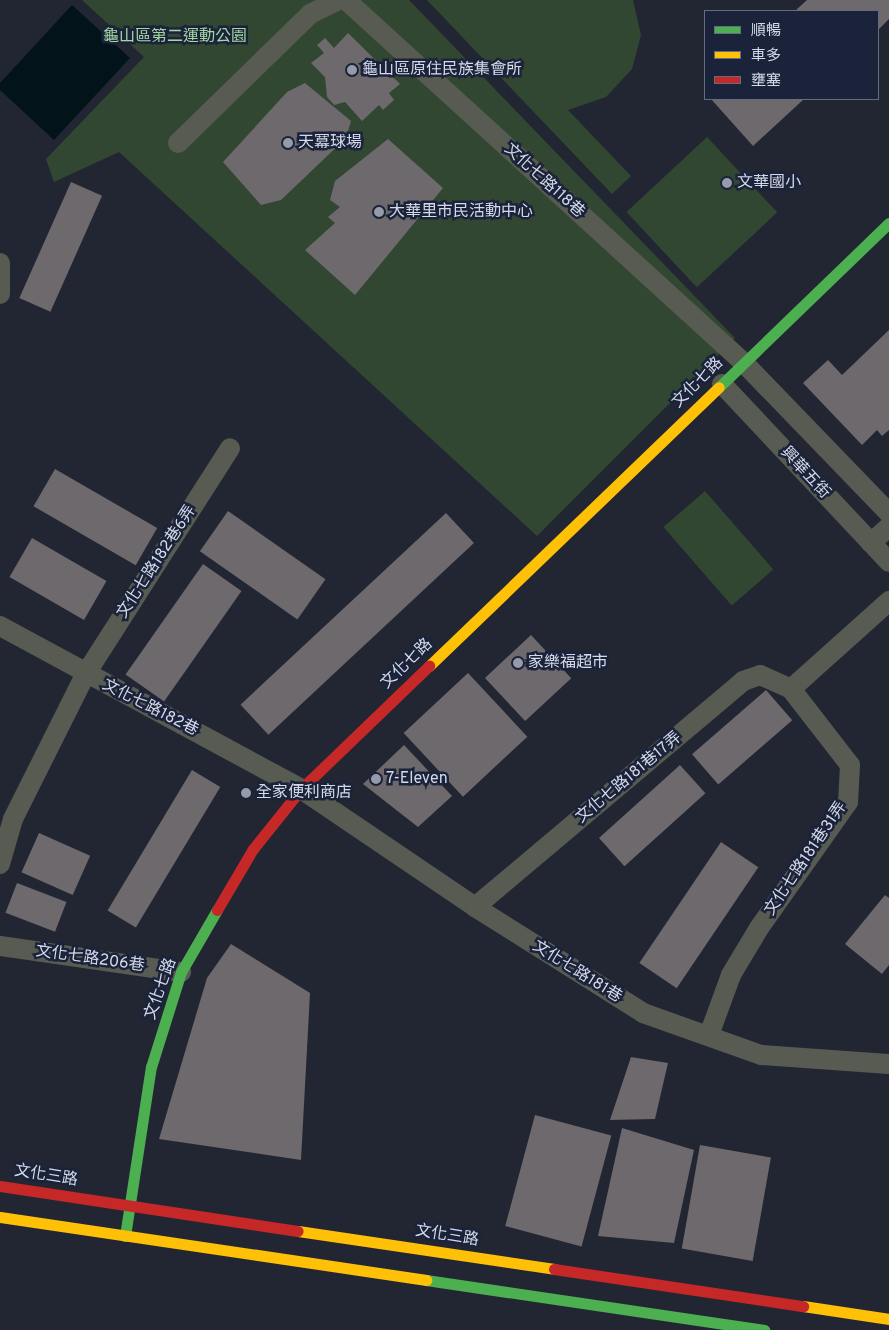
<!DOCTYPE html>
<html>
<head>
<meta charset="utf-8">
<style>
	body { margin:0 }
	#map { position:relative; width:889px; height:1330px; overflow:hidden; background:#222633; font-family:Overpass,"Noto Sans TC",sans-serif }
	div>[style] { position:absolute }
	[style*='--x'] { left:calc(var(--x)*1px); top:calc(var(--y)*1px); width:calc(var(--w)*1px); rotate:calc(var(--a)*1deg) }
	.green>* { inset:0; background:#314731; transform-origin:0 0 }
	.water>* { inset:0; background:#03131a }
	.building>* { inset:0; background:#6d696c; transform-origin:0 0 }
	.street>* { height:20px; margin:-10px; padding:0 10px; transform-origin:10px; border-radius:10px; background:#585b52 }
	.fast>* { height:11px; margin:-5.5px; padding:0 5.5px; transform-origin:5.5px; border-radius:5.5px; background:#4caf50 }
	.slow>* { height:11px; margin:-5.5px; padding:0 5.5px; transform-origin:5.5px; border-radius:5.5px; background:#ffc107 }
	.jam>* { height:11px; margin:-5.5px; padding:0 5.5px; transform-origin:5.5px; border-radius:5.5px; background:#c62828 }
	.dots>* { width:14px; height:14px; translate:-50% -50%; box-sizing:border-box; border:2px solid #1b233a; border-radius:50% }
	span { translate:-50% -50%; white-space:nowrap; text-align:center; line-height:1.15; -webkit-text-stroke:5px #1b233a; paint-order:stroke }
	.park-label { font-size:16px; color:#a5d7a1 }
	.poi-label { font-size:16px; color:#d4dae9 }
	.left { translate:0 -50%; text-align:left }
	.street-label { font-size:16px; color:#d4dae9 }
	.legend { position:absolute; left:704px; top:10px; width:175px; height:90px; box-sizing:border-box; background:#1b233a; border:1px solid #656c80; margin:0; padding:6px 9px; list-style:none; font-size:15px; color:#d4dae9 }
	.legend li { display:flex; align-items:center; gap:10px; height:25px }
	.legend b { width:25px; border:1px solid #656c80 }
</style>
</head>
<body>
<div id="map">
	<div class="green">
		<div style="clip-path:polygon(82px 0,409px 0,735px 338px,537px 536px,119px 152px,54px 182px,46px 159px,144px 57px)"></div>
		<div style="clip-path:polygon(427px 0,633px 0,641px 35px,632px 69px,606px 97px,568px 110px,631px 176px,612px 194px)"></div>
		<div style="left:707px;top:137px;width:103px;height:110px;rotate:47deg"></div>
		<div style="left:705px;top:491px;width:104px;height:55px;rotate:49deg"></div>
	</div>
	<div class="water">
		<div style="clip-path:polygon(72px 5px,130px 58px,54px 140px,0 90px,0 83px)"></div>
	</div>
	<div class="building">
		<div style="clip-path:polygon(807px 0,889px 0,889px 19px,878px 30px,878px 11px,795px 11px)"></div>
		<div style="clip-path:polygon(348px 33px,400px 84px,389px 93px,394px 100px,383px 110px,379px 105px,362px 121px,345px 102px,334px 105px,327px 97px,325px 77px,311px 63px,324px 53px,317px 45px,325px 38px,334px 48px)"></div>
		<div style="clip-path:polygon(305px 83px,351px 121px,346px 138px,281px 200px,261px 205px,223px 162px,287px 92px)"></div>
		<div style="clip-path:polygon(711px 99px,736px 100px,804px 99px,753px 146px)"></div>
		<div style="clip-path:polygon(388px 139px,443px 188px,355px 295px,305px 250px,335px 223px,328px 217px,340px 207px,330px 200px,335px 181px)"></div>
		<div style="left:71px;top:182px;width:34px;height:127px;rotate:24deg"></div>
		<div style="clip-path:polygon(889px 330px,889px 430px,882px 436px,877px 430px,862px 445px,803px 383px,828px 360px,842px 375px)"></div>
		<div style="left:55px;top:469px;width:118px;height:43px;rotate:30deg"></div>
		<div style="left:228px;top:511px;width:119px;height:49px;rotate:35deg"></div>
		<div style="left:446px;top:513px;width:41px;height:281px;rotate:47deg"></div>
		<div style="left:32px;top:538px;width:86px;height:45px;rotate:30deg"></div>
		<div style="left:203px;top:564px;width:47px;height:135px;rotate:35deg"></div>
		<div style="left:531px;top:635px;width:59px;height:63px;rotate:47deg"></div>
		<div style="left:468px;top:673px;width:87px;height:88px;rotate:47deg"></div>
		<div style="left:766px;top:690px;width:40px;height:98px;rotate:49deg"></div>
		<div style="clip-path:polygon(404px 745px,452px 796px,418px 827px,363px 784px)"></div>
		<div style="left:680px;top:765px;width:38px;height:109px;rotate:48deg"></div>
		<div style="left:192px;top:770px;width:33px;height:164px;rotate:31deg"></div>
		<div style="left:39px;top:833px;width:56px;height:43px;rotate:24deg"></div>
		<div style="left:721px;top:842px;width:45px;height:146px;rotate:34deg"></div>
		<div style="left:17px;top:883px;width:53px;height:32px;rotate:21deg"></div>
		<div style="clip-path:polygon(885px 895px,889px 898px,889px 965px,882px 974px,845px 944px)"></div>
		<div style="clip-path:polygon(231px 944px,310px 993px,301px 1160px,159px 1139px,207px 978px)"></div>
		<div style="clip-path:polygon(631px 1057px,668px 1063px,655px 1119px,610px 1120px)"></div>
		<div style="left:535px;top:1115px;width:79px;height:115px;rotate:15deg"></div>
		<div style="clip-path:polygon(622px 1128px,694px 1150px,674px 1243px,598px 1236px)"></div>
		<div style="left:700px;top:1145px;width:72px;height:105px;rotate:10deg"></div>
	</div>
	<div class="street">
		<div style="--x:346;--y:0;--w:537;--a:42.36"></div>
		<div style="--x:743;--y:362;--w:210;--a:46"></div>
		<div style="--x:178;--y:143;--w:185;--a:-44.3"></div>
		<div style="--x:310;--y:14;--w:32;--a:-26"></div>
		<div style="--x:0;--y:263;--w:31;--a:90"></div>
		<div style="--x:722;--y:384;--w:244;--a:46.8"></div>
		<div style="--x:871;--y:543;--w:24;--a:-42"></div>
		<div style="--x:0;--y:626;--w:342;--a:28.4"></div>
		<div style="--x:301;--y:789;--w:210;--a:34.1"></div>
		<div style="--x:475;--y:907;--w:199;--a:32.2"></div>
		<div style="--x:643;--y:1013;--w:125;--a:19.6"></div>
		<div style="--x:761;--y:1055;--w:128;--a:4"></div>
		<div style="--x:791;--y:689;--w:132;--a:-41.9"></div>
		<div style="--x:0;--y:864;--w:47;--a:-73.9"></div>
		<div style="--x:13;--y:819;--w:161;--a:-63.4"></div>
		<div style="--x:85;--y:675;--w:269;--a:-57.4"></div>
		<div style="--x:475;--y:907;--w:351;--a:-40.1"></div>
		<div style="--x:743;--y:681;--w:18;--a:-19"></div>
		<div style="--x:760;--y:675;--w:34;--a:24"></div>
		<div style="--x:791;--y:689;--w:96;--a:52.2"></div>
		<div style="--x:850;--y:765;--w:37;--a:93"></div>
		<div style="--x:848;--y:802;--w:154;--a:125.2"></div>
		<div style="--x:759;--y:928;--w:55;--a:120.8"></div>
		<div style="--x:731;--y:975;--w:64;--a:110.1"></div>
		<div style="--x:0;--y:946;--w:183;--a:8.2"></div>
	</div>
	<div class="fast">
		<div style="--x:719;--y:387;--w:236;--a:-44"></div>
		<div style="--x:125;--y:1236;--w:171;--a:-81.3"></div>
		<div style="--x:151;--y:1067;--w:100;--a:-72.5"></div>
		<div style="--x:181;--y:972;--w:72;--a:-59.9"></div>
		<div style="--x:426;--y:1280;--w:342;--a:8.4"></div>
	</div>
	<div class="slow">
		<div style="--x:429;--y:666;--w:402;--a:-43.9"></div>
		<div style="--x:0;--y:1217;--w:431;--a:8.4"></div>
		<div style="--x:298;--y:1231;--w:259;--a:8.4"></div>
		<div style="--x:803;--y:1306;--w:87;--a:8.6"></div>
	</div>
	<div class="jam">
		<div style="--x:217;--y:910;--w:71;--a:-59.5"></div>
		<div style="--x:253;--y:849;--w:77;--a:-51.3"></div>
		<div style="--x:301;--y:789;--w:178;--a:-43.9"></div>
		<div style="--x:0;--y:1186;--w:301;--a:8.6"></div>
		<div style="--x:554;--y:1269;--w:252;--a:8.5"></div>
	</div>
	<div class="dots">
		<div style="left:352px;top:70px;background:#969ba9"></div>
		<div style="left:288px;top:143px;background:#969ba9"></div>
		<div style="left:727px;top:183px;background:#969ba9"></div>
		<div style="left:379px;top:212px;background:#969ba9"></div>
		<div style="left:518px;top:663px;background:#969ba9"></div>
		<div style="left:376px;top:779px;background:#969ba9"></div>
		<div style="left:246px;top:793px;background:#969ba9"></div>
	</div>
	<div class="park-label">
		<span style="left:175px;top:37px">龜山區第二運動公園</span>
	</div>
	<div class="poi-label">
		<span class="left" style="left:362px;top:70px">龜山區原住民族集會所</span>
		<span class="left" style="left:298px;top:143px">天冪球場</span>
		<span class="left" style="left:737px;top:183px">文華國小</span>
		<span class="left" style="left:389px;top:212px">大華里市民活動中心</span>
		<span class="left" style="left:528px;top:663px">家樂福超市</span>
		<span class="left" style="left:386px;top:779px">7-Eleven</span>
		<span class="left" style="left:256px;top:793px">全家便利商店</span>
	</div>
	<div class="street-label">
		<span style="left:544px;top:181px;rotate:42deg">文化七路118巷</span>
		<span style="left:698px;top:383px;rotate:-45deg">文化七路</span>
		<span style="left:805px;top:473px;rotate:47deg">興華五街</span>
		<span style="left:157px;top:562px;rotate:-57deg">文化七路182巷6弄</span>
		<span style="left:407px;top:664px;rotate:-44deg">文化七路</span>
		<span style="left:150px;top:708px;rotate:27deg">文化七路182巷</span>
		<span style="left:629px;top:778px;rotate:-40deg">文化七路181巷17弄</span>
		<span style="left:806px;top:859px;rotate:-56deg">文化七路181巷31弄</span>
		<span style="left:90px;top:959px;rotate:8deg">文化七路206巷</span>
		<span style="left:577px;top:972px;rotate:32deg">文化七路181巷</span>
		<span style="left:161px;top:989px;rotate:-70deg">文化七路</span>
		<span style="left:46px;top:1176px;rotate:9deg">文化三路</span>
		<span style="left:447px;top:1236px;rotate:9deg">文化三路</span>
	</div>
	<ul class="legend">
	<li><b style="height:6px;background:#4caf50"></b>順暢</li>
	<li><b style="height:6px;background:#ffc107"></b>車多</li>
	<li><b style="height:6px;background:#c62828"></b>壅塞</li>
	</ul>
</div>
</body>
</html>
